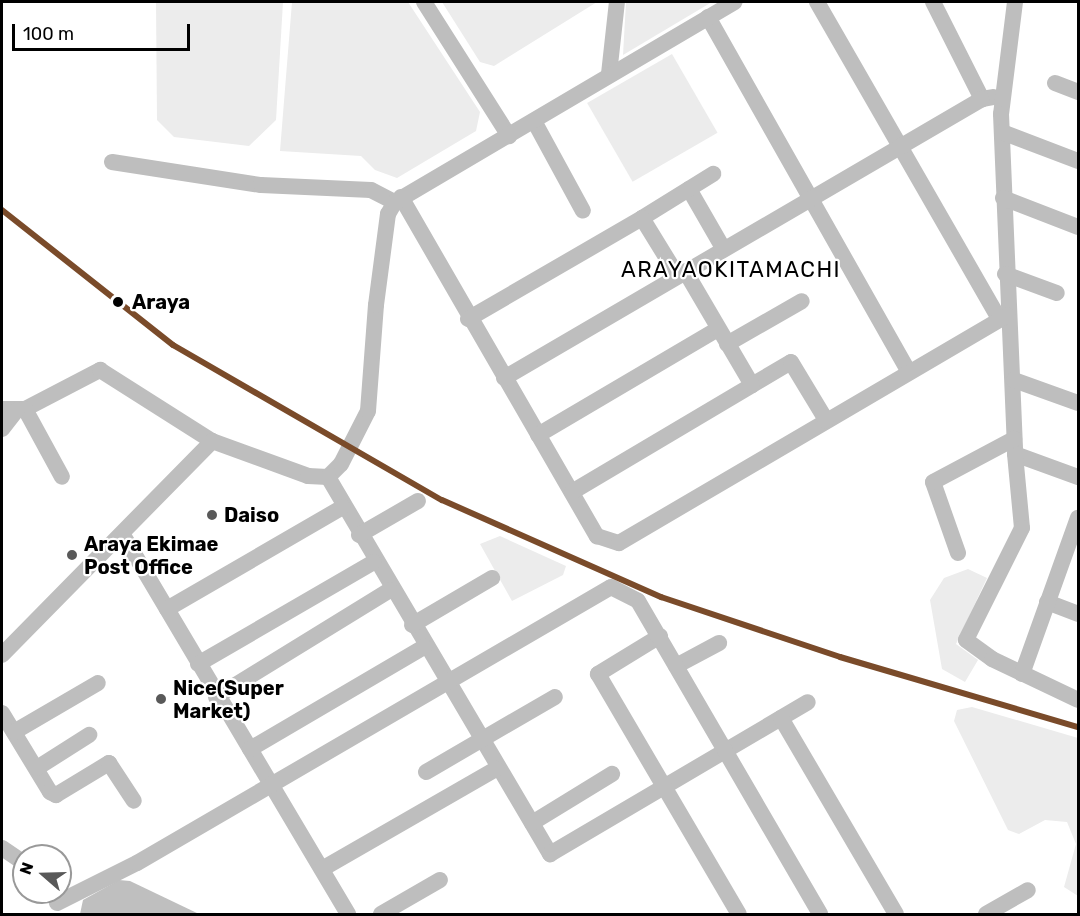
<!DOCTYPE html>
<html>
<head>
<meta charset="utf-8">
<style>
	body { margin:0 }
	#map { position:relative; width:1080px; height:916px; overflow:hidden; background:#fff; font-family:Rubik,sans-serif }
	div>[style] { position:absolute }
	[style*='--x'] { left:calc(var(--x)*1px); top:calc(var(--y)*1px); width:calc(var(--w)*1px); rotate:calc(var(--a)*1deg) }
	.green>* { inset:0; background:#ececec; transform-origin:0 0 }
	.water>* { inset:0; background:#bfbfbf }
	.minor>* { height:16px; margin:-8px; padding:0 8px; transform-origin:8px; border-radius:8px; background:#bebebe }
	.rail-1>* { height:6px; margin:-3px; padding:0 3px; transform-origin:3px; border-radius:3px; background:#7a4b2a }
	.dots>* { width:16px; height:16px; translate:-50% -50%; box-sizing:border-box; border:3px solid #fff; border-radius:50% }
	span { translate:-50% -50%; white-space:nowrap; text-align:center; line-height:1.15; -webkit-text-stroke:4.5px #fff; paint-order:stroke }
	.stop-label { font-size:20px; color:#000; font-weight:700 }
	.left { translate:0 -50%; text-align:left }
	.poi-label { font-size:20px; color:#000; font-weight:700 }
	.quarter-label { font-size:22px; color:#000; letter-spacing:1.5px }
	.frame { position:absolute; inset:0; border:3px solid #000; pointer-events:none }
	.north { position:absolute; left:12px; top:844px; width:60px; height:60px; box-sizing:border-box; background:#fff; border:2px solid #999; border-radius:50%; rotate:290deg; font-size:16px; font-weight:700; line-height:24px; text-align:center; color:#000 }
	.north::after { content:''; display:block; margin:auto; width:21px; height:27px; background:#595959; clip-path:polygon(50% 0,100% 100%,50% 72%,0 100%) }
	.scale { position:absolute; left:12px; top:24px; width:178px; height:27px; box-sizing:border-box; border:3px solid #000; border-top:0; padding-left:8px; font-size:18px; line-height:21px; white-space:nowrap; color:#000; -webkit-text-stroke:4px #fff; paint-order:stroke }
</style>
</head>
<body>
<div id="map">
	<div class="green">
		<div style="clip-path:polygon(156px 2px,283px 2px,276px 120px,249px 146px,174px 137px,157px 120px)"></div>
		<div style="clip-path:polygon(292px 2px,408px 2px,480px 112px,476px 131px,397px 178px,375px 170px,361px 156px,280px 151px)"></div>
		<div style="clip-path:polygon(442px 2px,597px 2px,494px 66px,480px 62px)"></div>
		<div style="clip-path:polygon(626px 2px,712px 2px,623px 55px)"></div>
		<div style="left:672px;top:54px;width:91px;height:98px;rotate:60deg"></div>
		<div style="clip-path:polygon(500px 536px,566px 566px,563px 575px,512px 601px,480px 544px)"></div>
		<div style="clip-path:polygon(968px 569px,987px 578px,956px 644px,978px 660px,965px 682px,942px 669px,930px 600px,944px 578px)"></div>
		<div style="clip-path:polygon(972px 707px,1078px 738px,1078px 896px,1064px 887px,1076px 844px,1067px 822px,1045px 820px,1019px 834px,1008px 830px,954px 721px,957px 710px)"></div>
	</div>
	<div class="water">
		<div style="clip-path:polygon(119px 880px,130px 881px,199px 914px,80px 914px,83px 900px)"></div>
	</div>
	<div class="minor">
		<div style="--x:424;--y:2;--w:159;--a:57.6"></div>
		<div style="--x:817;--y:2;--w:365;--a:60.1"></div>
		<div style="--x:933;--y:2;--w:109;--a:63.2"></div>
		<div style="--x:982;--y:99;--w:11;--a:-10"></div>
		<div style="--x:1015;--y:2;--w:113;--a:97.1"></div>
		<div style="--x:1001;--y:114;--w:340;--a:87.6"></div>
		<div style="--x:1015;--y:454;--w:67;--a:20.1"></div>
		<div style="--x:708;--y:17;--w:406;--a:60.5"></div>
		<div style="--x:609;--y:74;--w:72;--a:-83.7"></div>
		<div style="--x:1055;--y:83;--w:25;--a:21"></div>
		<div style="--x:534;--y:121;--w:102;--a:61.4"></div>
		<div style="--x:1002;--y:132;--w:81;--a:20.9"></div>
		<div style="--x:112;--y:162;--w:151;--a:8.8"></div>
		<div style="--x:261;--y:185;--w:110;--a:2.6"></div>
		<div style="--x:371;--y:190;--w:27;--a:27"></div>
		<div style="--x:689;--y:189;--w:68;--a:60"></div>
		<div style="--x:401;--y:197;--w:392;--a:60"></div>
		<div style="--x:597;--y:536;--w:23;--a:18"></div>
		<div style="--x:619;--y:543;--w:450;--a:-30.4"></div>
		<div style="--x:1003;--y:198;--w:80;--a:21.1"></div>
		<div style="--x:642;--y:218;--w:84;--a:-31.8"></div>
		<div style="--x:1005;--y:274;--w:55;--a:20.1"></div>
		<div style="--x:468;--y:319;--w:201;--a:-30.1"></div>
		<div style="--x:642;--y:218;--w:67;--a:58.4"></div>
		<div style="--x:727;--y:344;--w:86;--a:-29.8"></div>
		<div style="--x:504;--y:378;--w:553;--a:-30.27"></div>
		<div style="--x:1014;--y:380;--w:68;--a:19.8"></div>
		<div style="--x:752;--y:385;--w:45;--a:-30.5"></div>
		<div style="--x:791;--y:362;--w:68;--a:58.9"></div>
		<div style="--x:2;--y:409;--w:23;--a:0"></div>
		<div style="--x:25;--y:409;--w:85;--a:-27.5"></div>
		<div style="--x:100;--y:370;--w:133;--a:32.4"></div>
		<div style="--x:212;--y:441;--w:102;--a:20"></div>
		<div style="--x:308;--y:476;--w:20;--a:3"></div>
		<div style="--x:328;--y:477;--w:18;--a:-45"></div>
		<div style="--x:341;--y:464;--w:59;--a:-63"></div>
		<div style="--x:368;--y:411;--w:106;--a:-85.7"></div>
		<div style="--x:376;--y:305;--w:92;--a:-82.5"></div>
		<div style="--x:388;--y:214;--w:14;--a:-60"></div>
		<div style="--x:395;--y:202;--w:394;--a:-30.5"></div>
		<div style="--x:25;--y:409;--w:77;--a:61.4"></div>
		<div style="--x:2;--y:429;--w:24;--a:-52"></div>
		<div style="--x:538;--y:435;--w:209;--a:-30.5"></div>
		<div style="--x:1015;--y:454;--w:74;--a:84.6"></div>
		<div style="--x:1022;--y:528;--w:125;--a:116.6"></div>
		<div style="--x:966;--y:640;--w:32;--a:36"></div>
		<div style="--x:992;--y:659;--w:95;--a:25.5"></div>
		<div style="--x:328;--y:477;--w:438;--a:59.5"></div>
		<div style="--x:550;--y:854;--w:299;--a:-30.5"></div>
		<div style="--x:572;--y:492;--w:209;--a:-30.7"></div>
		<div style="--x:752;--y:385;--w:132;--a:-120.4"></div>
		<div style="--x:123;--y:535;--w:441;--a:59.3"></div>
		<div style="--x:359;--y:535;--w:68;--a:-30"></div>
		<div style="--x:958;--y:553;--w:75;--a:-109.4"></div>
		<div style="--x:933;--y:482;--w:92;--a:-28"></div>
		<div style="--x:1047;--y:602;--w:33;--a:21"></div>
		<div style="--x:167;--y:609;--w:203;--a:-30.1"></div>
		<div style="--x:412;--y:625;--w:93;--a:-30.4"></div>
		<div style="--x:660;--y:636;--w:73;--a:148.5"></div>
		<div style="--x:598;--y:674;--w:278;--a:59.6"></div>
		<div style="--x:2;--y:655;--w:300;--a:-45.5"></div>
		<div style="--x:198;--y:664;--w:203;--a:-30.1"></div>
		<div style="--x:676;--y:666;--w:49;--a:-28.1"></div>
		<div style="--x:1022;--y:674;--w:166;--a:-70.3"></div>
		<div style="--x:216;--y:697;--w:204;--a:-31.6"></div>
		<div style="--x:2;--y:713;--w:92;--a:58.7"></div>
		<div style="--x:50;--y:792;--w:7;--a:27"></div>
		<div style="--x:56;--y:795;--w:62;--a:-31.1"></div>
		<div style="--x:109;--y:763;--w:45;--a:56.7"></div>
		<div style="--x:781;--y:718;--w:227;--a:59.6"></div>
		<div style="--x:14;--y:732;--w:97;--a:-30.3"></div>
		<div style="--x:250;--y:749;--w:202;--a:-30.4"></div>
		<div style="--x:37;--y:768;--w:62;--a:-32.4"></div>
		<div style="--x:426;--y:772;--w:149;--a:-30.2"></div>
		<div style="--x:532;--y:823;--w:94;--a:-31.5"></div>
		<div style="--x:2;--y:848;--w:27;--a:34"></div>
		<div style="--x:322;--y:869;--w:201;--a:-29.9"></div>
		<div style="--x:57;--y:903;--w:89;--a:-26.6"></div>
		<div style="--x:137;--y:863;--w:548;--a:-30.21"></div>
		<div style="--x:611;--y:587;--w:30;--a:27"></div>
		<div style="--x:638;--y:601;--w:362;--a:59.8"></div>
		<div style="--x:381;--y:914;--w:68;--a:-30"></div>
		<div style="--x:986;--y:914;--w:48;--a:-29.7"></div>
	</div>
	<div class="rail-1">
		<div style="--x:2;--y:210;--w:218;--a:38.3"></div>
		<div style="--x:173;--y:345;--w:310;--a:30"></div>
		<div style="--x:442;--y:500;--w:240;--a:23.9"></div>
		<div style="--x:661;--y:597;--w:189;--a:18.5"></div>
		<div style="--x:840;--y:657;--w:248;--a:16.4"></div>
	</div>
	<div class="dots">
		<div style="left:118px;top:302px;background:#000"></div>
		<div style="left:212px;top:515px;background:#595959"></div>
		<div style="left:72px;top:555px;background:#595959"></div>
		<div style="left:161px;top:699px;background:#595959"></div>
	</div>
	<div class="stop-label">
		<span class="left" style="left:132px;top:302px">Araya</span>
	</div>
	<div class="poi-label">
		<span class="left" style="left:224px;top:515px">Daiso</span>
		<span class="left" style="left:84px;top:556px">Araya Ekimae<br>Post Office</span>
		<span class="left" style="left:173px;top:700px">Nice(Super<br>Market)</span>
	</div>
	<div class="quarter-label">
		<span style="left:731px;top:270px">ARAYAOKITAMACHI</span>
	</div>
	<div class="frame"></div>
	<div class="north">N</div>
	<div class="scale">100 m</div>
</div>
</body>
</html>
